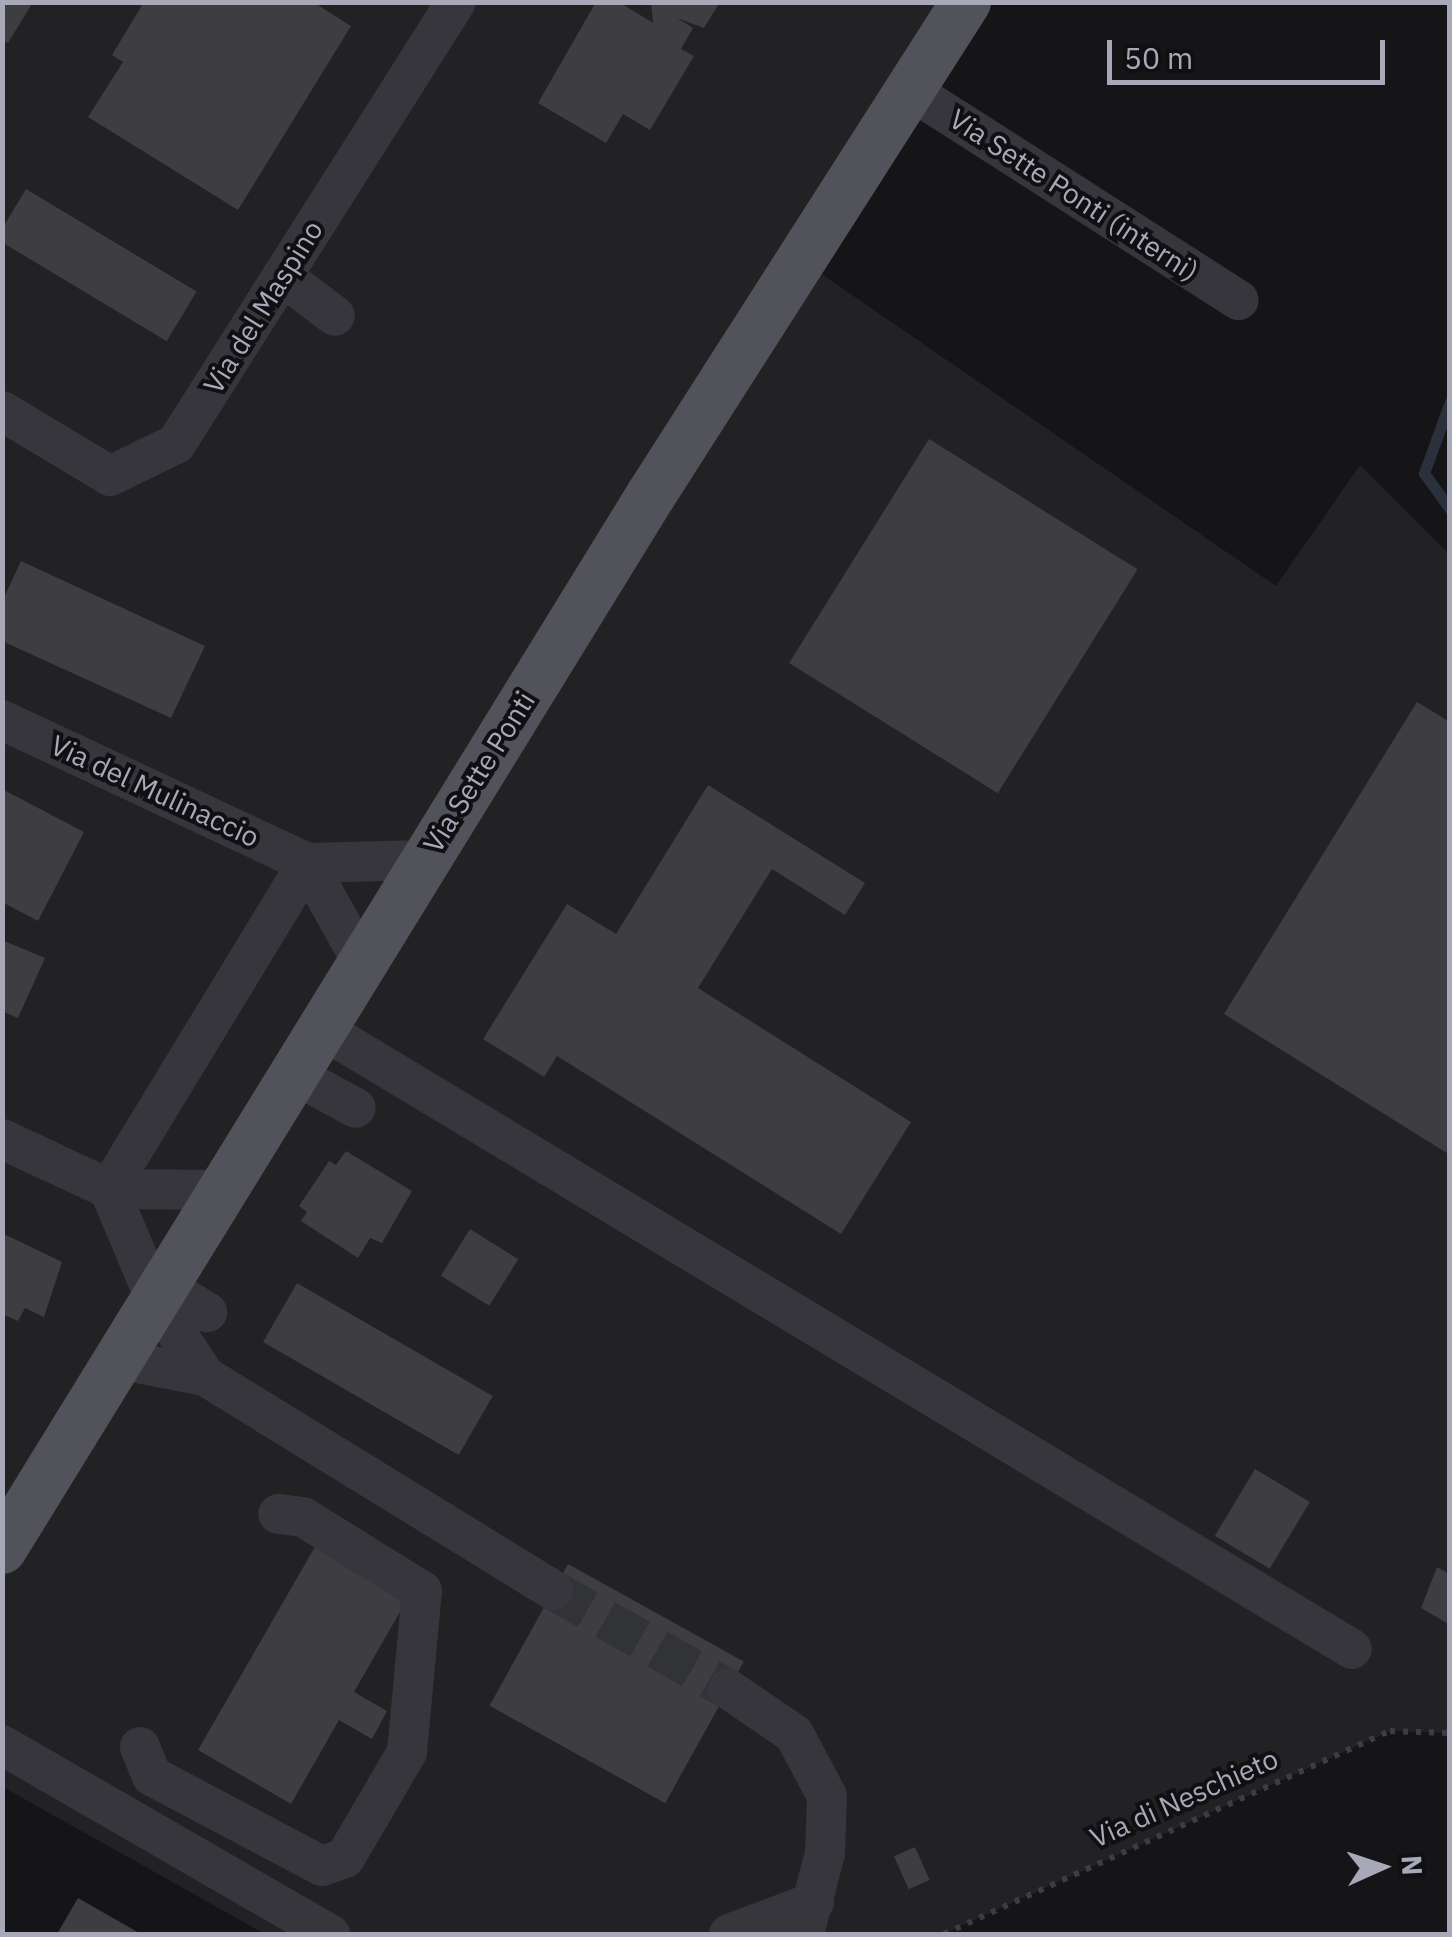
<!DOCTYPE html>
<html>
<head>
<meta charset="utf-8">
<style>
	body { margin:0 }
	#map { position:relative; width:1452px; height:1937px; overflow:hidden; background:#151517; font-family:"IBM Plex Sans",sans-serif }
	div>[style] { position:absolute }
	[style*='--x'] { left:calc(var(--x)*1px); top:calc(var(--y)*1px); width:calc(var(--w)*1px); rotate:calc(var(--a)*1deg) }
	.built>* { inset:0; background:#222124 }
	.stream>* { height:11px; margin:-5.5px; padding:0 5.5px; transform-origin:5.5px; border-radius:5.5px; background:#2b313c }
	.building>* { inset:0; background:#3d3d42; transform-origin:0 0 }
	.minor-tunnel>* { height:40px; margin-top:-20px; transform-origin:0; background:repeating-linear-gradient(90deg,#323337 0 40px,transparent 0 60px) }
	.path>* { height:6px; margin-top:-3px; transform-origin:0; background:repeating-linear-gradient(90deg,#3c3d43 0 5px,transparent 0 13px) }
	.minor>* { height:40px; margin:-20px; padding:0 20px; transform-origin:20px; border-radius:20px; background:#36363c }
	.major>* { height:50px; margin:-25px; padding:0 25px; transform-origin:25px; border-radius:25px; background:#52525b }
	span { translate:-50% -50%; white-space:nowrap; text-align:center; line-height:1.15; -webkit-text-stroke:8px #101012; paint-order:stroke }
	.street-label { font-size:28px; color:#a7a9b8 }
	.frame { position:absolute; inset:0; border:5px solid #a7a9b8; pointer-events:none }
	.north { position:absolute; left:1332px; top:1817px; width:100px; height:100px; -webkit-text-stroke:8px #101012; paint-order:stroke; rotate:87deg; font-size:28px; font-weight:700; line-height:40px; text-align:center; color:#a7a9b8 }
	.north::after { content:''; display:block; margin:auto; width:35px; height:45px; background:#a7a9b8; clip-path:polygon(50% 0,100% 100%,50% 72%,0 100%) }
	.scale { position:absolute; left:1107px; top:40px; width:278px; height:45px; box-sizing:border-box; border:5px solid #a7a9b8; border-top:0; padding-left:12px; font-size:30px; line-height:35px; white-space:nowrap; color:#a7a9b8; -webkit-text-stroke:8px #101012; paint-order:stroke }
</style>
</head>
<body>
<div id="map">
	<div class="built">
		<div style="clip-path:polygon(3px 3px,940px 3px,785px 249px,1276px 586px,1360px 465px,1449px 554px,1449px 1733px,1390px 1731px,944px 1934px,265px 1934px,3px 1787px)"></div>
	</div>
	<div class="stream">
		<div style="--x:1450;--y:402;--w:76;--a:110.1"></div>
		<div style="--x:1424;--y:473;--w:44;--a:54.2"></div>
	</div>
	<div class="building">
		<div style="clip-path:polygon(2px 2px,33px 2px,8px 43px,2px 40px)"></div>
		<div style="clip-path:polygon(144px 2px,313px 2px,351px 26px,238px 210px,88px 117px,123px 62px,112px 55px)"></div>
		<div style="clip-path:polygon(596px 2px,619px 2px,653px 23px,651px 2px,720px 2px,704px 28px,677px 18px,693px 28px,681px 49px,694px 56px,650px 130px,623px 114px,606px 143px,538px 103px)"></div>
		<div style="left:26px;top:189px;width:199px;height:58px;rotate:31deg"></div>
		<div style="left:929px;top:439px;width:246px;height:264px;rotate:32deg"></div>
		<div style="clip-path:polygon(21px 561px,205px 646px,171px 718px,2px 641px,2px 602px)"></div>
		<div style="clip-path:polygon(1417px 702px,1450px 722px,1450px 1155px,1224px 1014px)"></div>
		<div style="clip-path:polygon(708px 785px,865px 883px,845px 915px,772px 869px,698px 988px,911px 1122px,841px 1234px,557px 1056px,544px 1077px,483px 1039px,567px 904px,616px 934px)"></div>
		<div style="clip-path:polygon(2px 789px,84px 832px,38px 921px,2px 902px)"></div>
		<div style="clip-path:polygon(2px 940px,45px 958px,18px 1018px,2px 1011px)"></div>
		<div style="clip-path:polygon(346px 1151px,412px 1191px,382px 1243px,370px 1238px,358px 1258px,301px 1221px,307px 1212px,299px 1206px,329px 1161px,336px 1165px)"></div>
		<div style="left:470px;top:1229px;width:57px;height:55px;rotate:32deg"></div>
		<div style="clip-path:polygon(4px 1234px,62px 1262px,44px 1317px,25px 1308px,18px 1321px,2px 1314px)"></div>
		<div style="left:297px;top:1283px;width:226px;height:68px;rotate:30deg"></div>
		<div style="left:1255px;top:1469px;width:64px;height:78px;rotate:31deg"></div>
		<div style="clip-path:polygon(320px 1538px,412px 1591px,354px 1692px,387px 1711px,372px 1739px,339px 1720px,291px 1804px,198px 1750px)"></div>
		<div style="left:568px;top:1564px;width:201px;height:162px;rotate:29deg"></div>
		<div style="clip-path:polygon(1437px 1567px,1450px 1574px,1450px 1625px,1421px 1608px)"></div>
		<div style="left:915px;top:1847px;width:36px;height:23px;rotate:66deg"></div>
		<div style="clip-path:polygon(78px 1898px,141px 1934px,57px 1934px)"></div>
	</div>
	<div class="minor-tunnel">
		<div style="--x:553;--y:1590;--w:201;--a:29.5"></div>
	</div>
	<div class="path">
		<div style="--x:944;--y:1934;--w:490;--a:-24.5"></div>
		<div style="--x:1390;--y:1731;--w:60;--a:1.9"></div>
	</div>
	<div class="minor">
		<div style="--x:910;--y:90;--w:390;--a:32.6"></div>
		<div style="--x:282;--y:276;--w:66;--a:37"></div>
		<div style="--x:2;--y:411;--w:126;--a:31"></div>
		<div style="--x:110;--y:476;--w:73;--a:-25.9"></div>
		<div style="--x:176;--y:444;--w:523;--a:-57.65"></div>
		<div style="--x:2;--y:720;--w:337;--a:25.1"></div>
		<div style="--x:307;--y:863;--w:117;--a:-1.5"></div>
		<div style="--x:307;--y:863;--w:113;--a:60.9"></div>
		<div style="--x:322;--y:1029;--w:1202;--a:31.05"></div>
		<div style="--x:295;--y:1075;--w:69;--a:28.4"></div>
		<div style="--x:2;--y:1139;--w:118;--a:25"></div>
		<div style="--x:109;--y:1189;--w:118;--a:0.5"></div>
		<div style="--x:109;--y:1189;--w:381;--a:-58.7"></div>
		<div style="--x:109;--y:1189;--w:124;--a:67.2"></div>
		<div style="--x:157;--y:1303;--w:87;--a:56.7"></div>
		<div style="--x:167;--y:1288;--w:47;--a:31"></div>
		<div style="--x:122;--y:1360;--w:85;--a:10.9"></div>
		<div style="--x:205;--y:1376;--w:409;--a:31.6"></div>
		<div style="--x:728;--y:1689;--w:80;--a:34.3"></div>
		<div style="--x:794;--y:1734;--w:70;--a:62"></div>
		<div style="--x:827;--y:1796;--w:57;--a:92"></div>
		<div style="--x:825;--y:1853;--w:84;--a:104.5"></div>
		<div style="--x:2;--y:1745;--w:379;--a:30"></div>
		<div style="--x:140;--y:1747;--w:31;--a:68"></div>
		<div style="--x:152;--y:1776;--w:192;--a:27.9"></div>
		<div style="--x:322;--y:1866;--w:24;--a:-19"></div>
		<div style="--x:345;--y:1858;--w:81;--a:-59.6"></div>
		<div style="--x:386;--y:1788;--w:42;--a:-59.7"></div>
		<div style="--x:407;--y:1752;--w:162;--a:-84.7"></div>
		<div style="--x:422;--y:1591;--w:140;--a:-148.1"></div>
		<div style="--x:303;--y:1517;--w:25;--a:-173"></div>
		<div style="--x:729;--y:1934;--w:91;--a:-20.6"></div>
	</div>
	<div class="major">
		<div style="--x:2;--y:1549;--w:1238;--a:-58.38"></div>
		<div style="--x:651;--y:495;--w:585;--a:-57.42"></div>
	</div>
	<div class="street-label">
		<span style="left:1074px;top:195px;rotate:33deg">Via Sette Ponti (interni)</span>
		<span style="left:263px;top:307px;rotate:-58deg">Via del Maspino</span>
		<span style="left:479px;top:772px;rotate:-58deg">Via Sette Ponti</span>
		<span style="left:155px;top:791px;rotate:25deg">Via del Mulinaccio</span>
		<span style="left:1184px;top:1798px;rotate:-24deg">Via di Neschieto</span>
	</div>
	<div class="frame"></div>
	<div class="north">N</div>
	<div class="scale">50 m</div>
</div>
</body>
</html>
